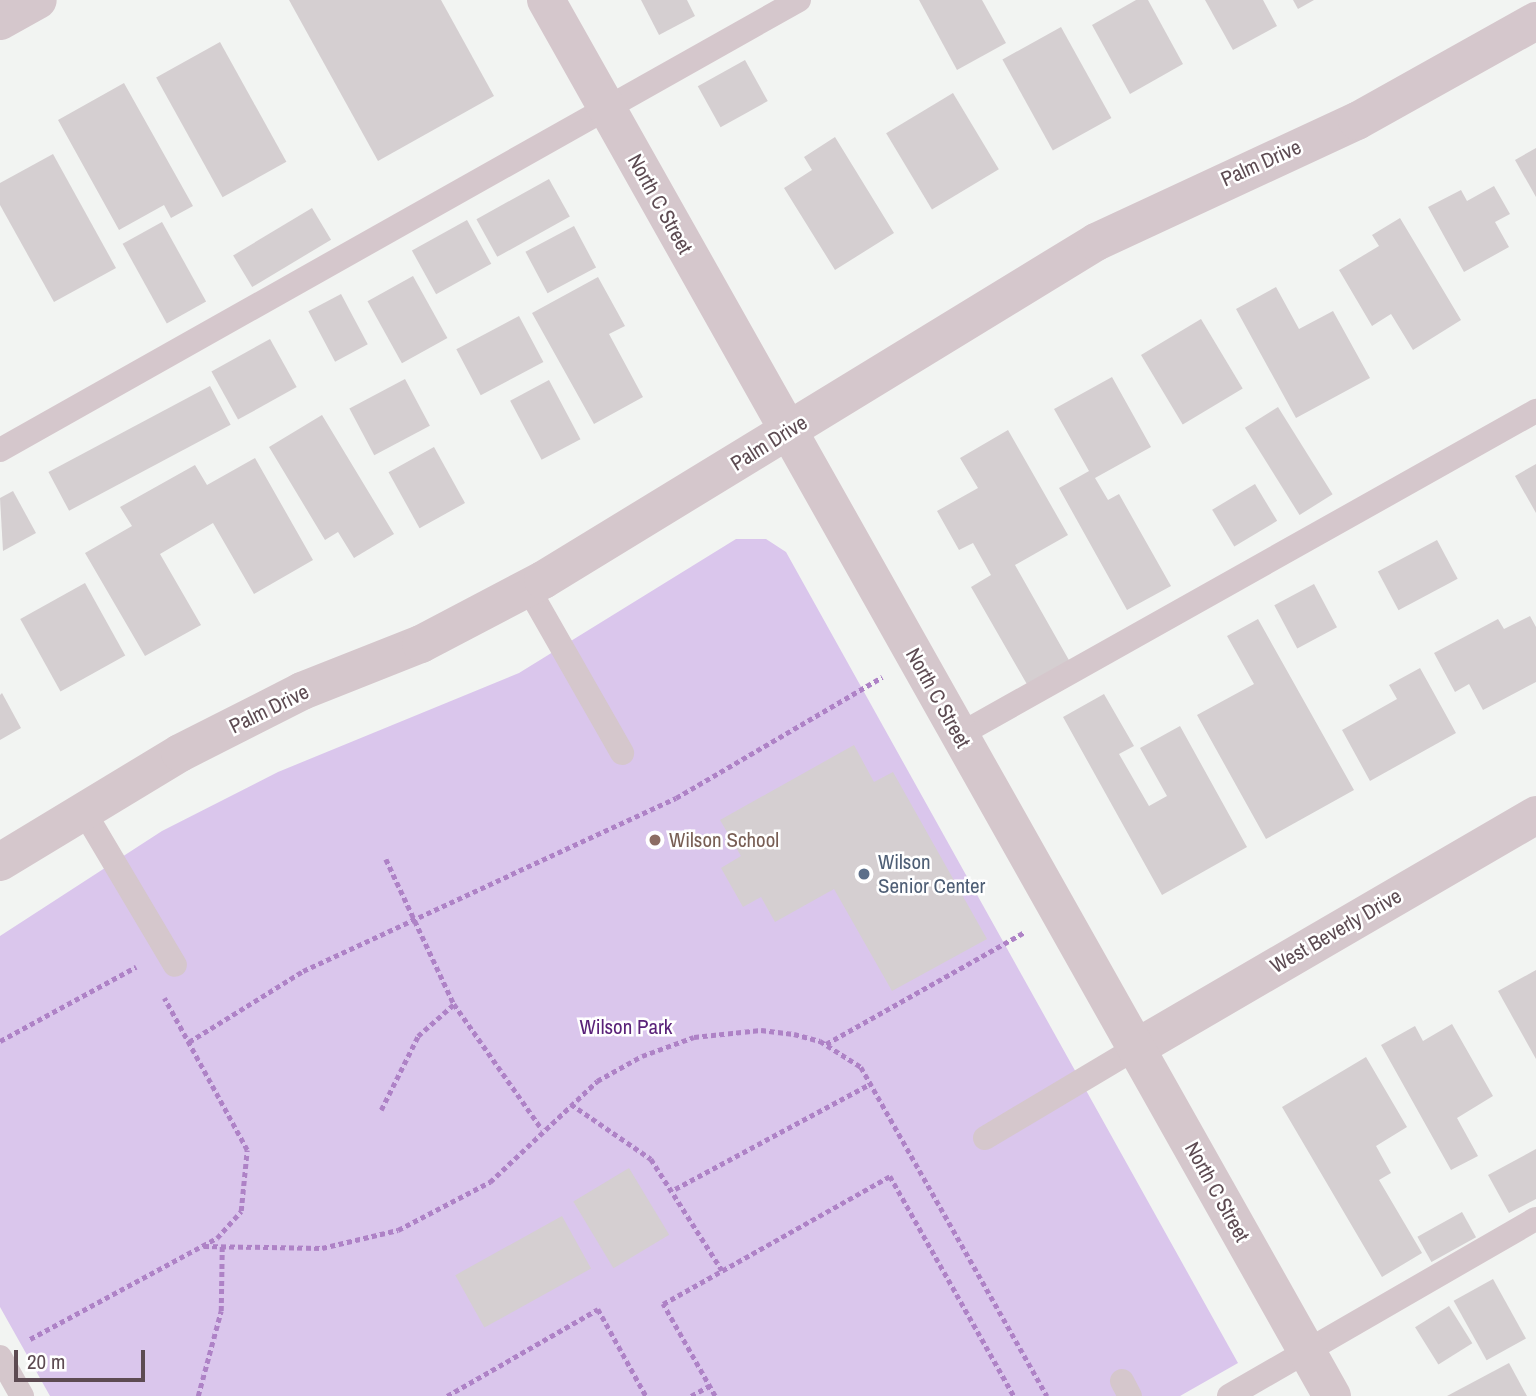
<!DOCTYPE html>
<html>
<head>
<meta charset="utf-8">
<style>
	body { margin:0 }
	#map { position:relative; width:1536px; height:1396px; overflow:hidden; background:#f2f4f2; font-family:"Archivo Narrow",sans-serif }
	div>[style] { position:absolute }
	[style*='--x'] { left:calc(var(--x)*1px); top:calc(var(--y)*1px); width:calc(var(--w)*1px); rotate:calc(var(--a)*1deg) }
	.green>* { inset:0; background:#dac6ec }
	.building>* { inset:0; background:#d5cfd1; transform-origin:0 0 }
	.path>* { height:4.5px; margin-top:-2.25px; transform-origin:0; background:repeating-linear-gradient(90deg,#ae82c6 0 5px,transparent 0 8.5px) }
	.service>* { height:24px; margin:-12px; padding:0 12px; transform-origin:12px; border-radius:12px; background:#d5c7cc }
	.minor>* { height:38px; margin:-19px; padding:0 19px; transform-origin:19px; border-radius:19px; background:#d5c7cc }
	.tertiary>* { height:38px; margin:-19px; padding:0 19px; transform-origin:19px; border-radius:19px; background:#d5c7cc }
	.dots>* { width:19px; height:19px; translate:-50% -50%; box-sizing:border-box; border:4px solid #fff; border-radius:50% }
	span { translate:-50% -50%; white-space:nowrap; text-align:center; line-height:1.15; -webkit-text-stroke:5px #fff; paint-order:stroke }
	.street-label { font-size:21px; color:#5d4b52 }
	.education-label { font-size:21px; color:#785e54 }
	.left { translate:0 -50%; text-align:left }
	.service-label { font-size:21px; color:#4e5e75 }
	.park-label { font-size:21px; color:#5a2279 }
	.scale { position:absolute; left:14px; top:1350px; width:131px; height:32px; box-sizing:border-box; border:4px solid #5d4b52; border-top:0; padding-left:9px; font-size:21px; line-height:24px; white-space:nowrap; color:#5d4b52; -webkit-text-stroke:5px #fff; paint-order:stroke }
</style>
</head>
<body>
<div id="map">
	<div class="green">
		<div style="clip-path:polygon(736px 539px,766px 539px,786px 552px,1238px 1363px,1180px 1396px,50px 1396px,0 1307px,0 936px,162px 831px,278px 772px,519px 673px)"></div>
	</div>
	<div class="building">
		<div style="clip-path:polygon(289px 0,441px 0,494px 96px,378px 161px)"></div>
		<div style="clip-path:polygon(641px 0,687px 0,695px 16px,659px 35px)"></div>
		<div style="clip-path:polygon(919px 0,982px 0,1006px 43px,957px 70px)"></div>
		<div style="clip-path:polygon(1136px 0,1148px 0,1183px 64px,1130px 94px,1092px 25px)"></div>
		<div style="clip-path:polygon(1205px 0,1263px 0,1277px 26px,1233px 50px)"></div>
		<div style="clip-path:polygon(1293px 0,1314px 0,1298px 9px)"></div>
		<div style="left:1061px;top:27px;width:104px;height:67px;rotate:61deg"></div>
		<div style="left:220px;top:42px;width:137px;height:73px;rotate:61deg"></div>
		<div style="left:745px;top:60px;width:47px;height:54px;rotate:61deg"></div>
		<div style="clip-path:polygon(124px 83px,193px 206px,171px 218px,164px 205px,119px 230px,58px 120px)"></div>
		<div style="left:953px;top:93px;width:89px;height:78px;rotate:59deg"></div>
		<div style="clip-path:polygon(835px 137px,894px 233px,835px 270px,784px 188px,812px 170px,804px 157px)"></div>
		<div style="clip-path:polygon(1536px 148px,1536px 197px,1515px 160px)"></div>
		<div style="clip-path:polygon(53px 154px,116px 268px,54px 302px,0 205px,0 183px)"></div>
		<div style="left:549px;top:179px;width:43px;height:83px;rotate:61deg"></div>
		<div style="clip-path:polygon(1494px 186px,1510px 214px,1495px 222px,1509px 247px,1464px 272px,1428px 207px,1461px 190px,1467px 201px)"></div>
		<div style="left:312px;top:208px;width:37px;height:92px;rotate:59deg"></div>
		<div style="clip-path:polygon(1400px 218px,1461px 320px,1413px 350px,1391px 314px,1372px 326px,1339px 270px,1379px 246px,1372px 235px)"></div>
		<div style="left:467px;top:220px;width:50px;height:63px;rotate:61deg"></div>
		<div style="left:162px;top:222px;width:91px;height:45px;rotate:61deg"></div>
		<div style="left:574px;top:226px;width:47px;height:55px;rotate:62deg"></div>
		<div style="left:413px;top:276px;width:71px;height:52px;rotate:61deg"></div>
		<div style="clip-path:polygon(598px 277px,625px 326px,609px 334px,643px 397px,594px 424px,532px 313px)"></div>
		<div style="clip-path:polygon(1276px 287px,1299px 329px,1333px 311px,1370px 378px,1296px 418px,1236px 309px)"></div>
		<div style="left:341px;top:294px;width:57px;height:37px;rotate:62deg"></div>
		<div style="left:519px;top:316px;width:52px;height:71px;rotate:62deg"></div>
		<div style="left:1201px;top:319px;width:81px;height:70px;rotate:59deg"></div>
		<div style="left:270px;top:339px;width:55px;height:67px;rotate:61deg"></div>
		<div style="clip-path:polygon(1112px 377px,1151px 447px,1095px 478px,1108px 500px,1119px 494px,1171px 586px,1127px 610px,1059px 488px,1089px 471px,1054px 409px)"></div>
		<div style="left:405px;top:379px;width:53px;height:63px;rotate:62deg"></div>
		<div style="left:549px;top:380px;width:67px;height:44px;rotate:62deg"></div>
		<div style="left:210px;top:386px;width:44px;height:183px;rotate:62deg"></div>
		<div style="left:1278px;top:407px;width:103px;height:39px;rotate:58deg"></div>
		<div style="clip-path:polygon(322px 415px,394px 534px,354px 558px,338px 532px,325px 540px,269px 447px)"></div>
		<div style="clip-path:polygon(1008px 430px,1068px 535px,1015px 565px,1070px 662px,1028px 686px,971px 587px,991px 575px,973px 543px,959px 550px,937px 511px,978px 488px,960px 458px)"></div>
		<div style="left:434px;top:447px;width:64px;height:52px;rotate:61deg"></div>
		<div style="clip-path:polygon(255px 458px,313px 560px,254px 594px,213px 523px,160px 554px,201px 625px,145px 656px,85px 553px,132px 526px,120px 507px,195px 465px,207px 485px)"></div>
		<div style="clip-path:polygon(1536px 464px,1536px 513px,1515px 476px)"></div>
		<div style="left:1255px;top:484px;width:43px;height:50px;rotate:59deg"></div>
		<div style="clip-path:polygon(13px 491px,36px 533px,3px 551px,0 498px)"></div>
		<div style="left:1437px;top:540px;width:44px;height:67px;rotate:62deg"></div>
		<div style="left:85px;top:583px;width:83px;height:74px;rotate:61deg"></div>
		<div style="left:1314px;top:584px;width:49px;height:45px;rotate:62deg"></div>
		<div style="clip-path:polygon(1530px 616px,1536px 627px,1536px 682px,1483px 710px,1469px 684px,1455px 692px,1434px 653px,1498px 619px,1504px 629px)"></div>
		<div style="clip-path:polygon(1258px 619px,1354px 790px,1266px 839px,1197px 715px,1254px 684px,1227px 636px)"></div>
		<div style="clip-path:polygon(1420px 668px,1456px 733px,1370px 781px,1342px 730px,1397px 699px,1389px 685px)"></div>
		<div style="clip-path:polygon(2px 693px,21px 728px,0 740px,0 695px)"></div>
		<div style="clip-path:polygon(1104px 694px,1134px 746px,1119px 754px,1149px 806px,1167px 796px,1140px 748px,1180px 726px,1247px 847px,1162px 895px,1063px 717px)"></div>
		<div style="clip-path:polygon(854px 745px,874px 782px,893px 772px,987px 939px,892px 991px,834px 889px,775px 922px,761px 897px,743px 907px,721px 868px,741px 856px,720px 820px)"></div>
		<div style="clip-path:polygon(1536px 970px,1536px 1059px,1498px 991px)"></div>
		<div style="clip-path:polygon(1452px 1024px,1493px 1096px,1457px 1118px,1478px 1156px,1451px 1170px,1381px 1045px,1415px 1026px,1423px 1041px)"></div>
		<div style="clip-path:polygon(1366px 1057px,1407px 1127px,1376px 1146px,1391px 1173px,1379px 1180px,1422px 1253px,1382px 1277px,1282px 1107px)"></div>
		<div style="clip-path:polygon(1536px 1149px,1536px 1199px,1509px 1213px,1488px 1175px)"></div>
		<div style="left:629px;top:1168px;width:78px;height:65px;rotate:59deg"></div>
		<div style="left:1462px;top:1212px;width:29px;height:51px;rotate:61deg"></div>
		<div style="left:562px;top:1216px;width:60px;height:122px;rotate:61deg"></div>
		<div style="left:1493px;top:1279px;width:68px;height:45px;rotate:61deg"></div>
		<div style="left:1449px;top:1306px;width:44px;height:40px;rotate:58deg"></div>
		<div style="clip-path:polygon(1509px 1363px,1527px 1396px,1447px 1396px)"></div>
	</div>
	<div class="path">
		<div style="--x:386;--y:859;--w:160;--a:64.9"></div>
		<div style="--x:454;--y:1004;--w:153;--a:54.9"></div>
		<div style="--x:0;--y:1041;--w:155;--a:-28.6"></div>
		<div style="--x:189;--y:1042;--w:134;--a:-31.9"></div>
		<div style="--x:303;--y:971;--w:411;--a:-24.9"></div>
		<div style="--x:676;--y:798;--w:239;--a:-30.4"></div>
		<div style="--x:826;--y:1044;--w:228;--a:-29.4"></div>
		<div style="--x:571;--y:1104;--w:97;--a:34.5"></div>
		<div style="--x:651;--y:1159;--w:132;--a:57.4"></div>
		<div style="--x:381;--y:1110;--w:83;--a:-63.4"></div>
		<div style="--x:418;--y:1036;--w:48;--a:-41.6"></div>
		<div style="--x:675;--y:1189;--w:224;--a:-28.3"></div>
		<div style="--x:204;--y:1246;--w:118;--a:1"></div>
		<div style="--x:322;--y:1248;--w:78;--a:-13.3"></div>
		<div style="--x:398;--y:1230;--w:104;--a:-27.6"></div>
		<div style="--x:490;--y:1182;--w:147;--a:-43.3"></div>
		<div style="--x:597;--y:1081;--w:51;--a:-29.1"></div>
		<div style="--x:642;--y:1056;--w:55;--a:-20.1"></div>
		<div style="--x:694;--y:1037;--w:67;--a:-6"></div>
		<div style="--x:761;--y:1030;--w:33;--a:7"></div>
		<div style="--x:794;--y:1034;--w:27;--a:15"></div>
		<div style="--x:820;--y:1041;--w:49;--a:32.4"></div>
		<div style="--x:861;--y:1067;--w:378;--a:60.5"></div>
		<div style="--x:30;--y:1339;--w:213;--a:-28.4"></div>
		<div style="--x:217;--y:1238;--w:36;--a:-48"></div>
		<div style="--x:241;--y:1211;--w:61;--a:-84.4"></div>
		<div style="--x:247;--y:1150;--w:173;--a:-118.6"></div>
		<div style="--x:198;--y:1396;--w:88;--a:-74.9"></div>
		<div style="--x:221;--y:1311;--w:66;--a:-89.1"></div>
		<div style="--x:447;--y:1396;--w:174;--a:-29.9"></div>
		<div style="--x:598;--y:1309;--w:99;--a:61.1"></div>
		<div style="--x:691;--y:1396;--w:21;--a:-29"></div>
		<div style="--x:715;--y:1396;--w:106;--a:-119.5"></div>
		<div style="--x:663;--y:1304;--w:261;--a:-29.4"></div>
		<div style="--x:890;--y:1176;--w:253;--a:60.6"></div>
	</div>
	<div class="service">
		<div style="--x:0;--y:450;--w:917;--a:-29.39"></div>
		<div style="--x:528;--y:588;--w:190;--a:60.3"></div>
		<div style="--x:959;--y:735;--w:662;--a:-29.32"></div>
		<div style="--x:83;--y:810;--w:180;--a:59.3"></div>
		<div style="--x:985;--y:1138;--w:176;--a:-30.8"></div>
		<div style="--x:0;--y:1357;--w:45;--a:60.6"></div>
		<div style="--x:1122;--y:1381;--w:17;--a:62"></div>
		<div style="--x:1229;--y:1396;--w:354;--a:-30"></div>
	</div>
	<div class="minor">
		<div style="--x:0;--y:21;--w:43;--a:-28.9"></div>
		<div style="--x:0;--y:862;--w:210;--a:-31.2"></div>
		<div style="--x:180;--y:753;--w:137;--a:-26.9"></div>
		<div style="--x:302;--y:691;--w:128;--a:-21.6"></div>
		<div style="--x:421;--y:644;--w:138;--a:-27.7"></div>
		<div style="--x:543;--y:580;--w:648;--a:-31.43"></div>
		<div style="--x:1096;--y:242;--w:288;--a:-24.9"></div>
		<div style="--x:1357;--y:121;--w:205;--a:-29.2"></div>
		<div style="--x:1136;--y:1048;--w:463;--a:-30.2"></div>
	</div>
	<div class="tertiary">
		<div style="--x:546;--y:0;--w:1602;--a:60.62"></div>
	</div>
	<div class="dots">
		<div style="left:655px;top:840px;background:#8d6e63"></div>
		<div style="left:864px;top:874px;background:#5c6f8a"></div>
	</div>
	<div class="street-label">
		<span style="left:1261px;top:163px;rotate:-24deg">Palm Drive</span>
		<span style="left:660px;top:204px;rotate:61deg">North C Street</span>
		<span style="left:769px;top:443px;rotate:-32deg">Palm Drive</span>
		<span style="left:938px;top:698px;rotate:61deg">North C Street</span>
		<span style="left:269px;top:709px;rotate:-26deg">Palm Drive</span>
		<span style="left:1336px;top:931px;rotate:-30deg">West Beverly Drive</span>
		<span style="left:1217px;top:1192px;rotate:61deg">North C Street</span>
	</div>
	<div class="education-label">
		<span class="left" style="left:669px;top:840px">Wilson School</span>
	</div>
	<div class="service-label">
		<span class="left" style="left:878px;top:874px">Wilson<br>Senior Center</span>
	</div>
	<div class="park-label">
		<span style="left:626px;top:1027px">Wilson Park</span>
	</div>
	<div class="scale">20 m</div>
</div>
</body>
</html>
